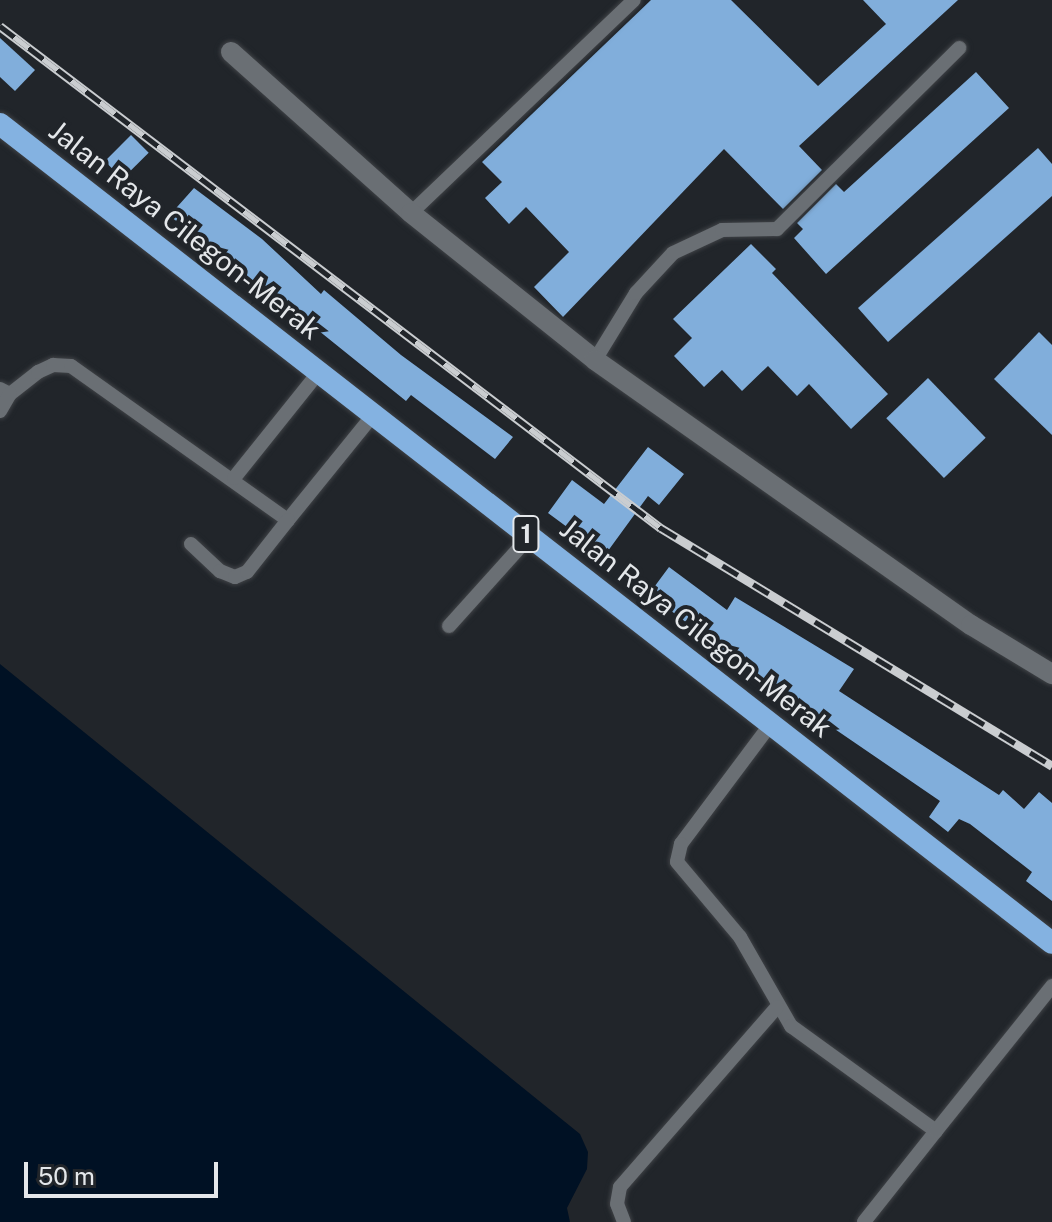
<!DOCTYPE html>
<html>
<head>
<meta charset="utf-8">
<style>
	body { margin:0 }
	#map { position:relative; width:1052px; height:1222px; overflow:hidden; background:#21252a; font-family:"Public Sans",sans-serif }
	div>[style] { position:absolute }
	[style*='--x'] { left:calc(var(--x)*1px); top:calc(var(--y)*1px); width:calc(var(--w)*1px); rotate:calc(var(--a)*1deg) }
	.water>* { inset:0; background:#001124 }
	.building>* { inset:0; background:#81aedb; transform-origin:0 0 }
	.roads { filter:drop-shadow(0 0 2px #3f4246) drop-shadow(0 0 2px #3f4246) }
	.service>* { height:14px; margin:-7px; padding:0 7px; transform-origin:7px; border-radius:7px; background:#6a6f74 }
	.minor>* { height:20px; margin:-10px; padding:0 10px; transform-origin:10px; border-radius:10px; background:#6a6f74 }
	.trunk>* { height:22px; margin:-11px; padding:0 11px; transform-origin:11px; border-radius:11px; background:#84b2e1 }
	.rail>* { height:9px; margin-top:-4.5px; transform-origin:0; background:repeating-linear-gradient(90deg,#21252a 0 18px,#cacdd0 0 36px); box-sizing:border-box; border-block:2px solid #cacdd0 }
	span { translate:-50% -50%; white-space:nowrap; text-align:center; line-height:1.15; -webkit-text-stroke:8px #21252a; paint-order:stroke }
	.shield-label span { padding:2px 6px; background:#21252a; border:2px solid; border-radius:6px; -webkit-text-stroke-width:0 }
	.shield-label { font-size:26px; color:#e4e7ea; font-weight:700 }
	.street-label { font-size:28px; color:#e4e7ea }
	.scale { position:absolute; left:24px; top:1162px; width:194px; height:36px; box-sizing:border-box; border:4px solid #e4e7ea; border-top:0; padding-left:10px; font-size:24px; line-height:28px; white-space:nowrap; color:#e4e7ea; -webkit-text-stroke:6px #21252a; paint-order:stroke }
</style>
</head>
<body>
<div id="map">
	<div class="water">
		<div style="clip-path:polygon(0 664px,580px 1134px,588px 1152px,587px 1169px,567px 1208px,570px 1222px,0 1222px)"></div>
	</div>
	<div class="building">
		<div style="clip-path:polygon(651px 0,731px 0,818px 86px,886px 24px,863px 0,958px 0,799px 146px,822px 170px,783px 209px,724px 149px,563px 317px,534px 287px,569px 252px,526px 207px,509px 224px,485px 198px,502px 182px,482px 162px)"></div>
		<div style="clip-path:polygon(0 38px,35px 70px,15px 91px,0 77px)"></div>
		<div style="clip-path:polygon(976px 72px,1009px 108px,826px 274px,794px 238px,803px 229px,797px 223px,836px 184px,844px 192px)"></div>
		<div style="left:131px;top:135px;width:25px;height:37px;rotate:45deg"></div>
		<div style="clip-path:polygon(1038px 148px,1052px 164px,1052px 196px,888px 342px,858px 308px)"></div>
		<div style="clip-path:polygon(194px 188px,262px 239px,321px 294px,324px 290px,401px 355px,513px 437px,495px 459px,411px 395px,406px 401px,293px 310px,289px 314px,217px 248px,169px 216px)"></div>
		<div style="clip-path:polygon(751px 244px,776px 269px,772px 273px,888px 394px,851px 429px,809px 384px,797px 396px,768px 366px,742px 391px,722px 370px,704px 387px,674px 356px,692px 338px,673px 319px)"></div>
		<div style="clip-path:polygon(1039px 332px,1052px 345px,1052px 435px,994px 379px)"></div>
		<div style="left:928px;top:378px;width:83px;height:58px;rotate:46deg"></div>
		<div style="clip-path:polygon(648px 447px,684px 474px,659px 505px,648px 496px,605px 555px,548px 513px,572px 480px,604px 504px)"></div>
		<div style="clip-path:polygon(669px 567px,727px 610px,735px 597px,854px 669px,839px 691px,999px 795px,1003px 790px,1024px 809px,1039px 792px,1052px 803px,1052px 901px,1026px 881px,1032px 872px,970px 824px,959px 819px,948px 832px,929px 817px,940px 801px,750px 671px,649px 594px)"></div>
	</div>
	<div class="roads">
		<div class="service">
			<div style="--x:411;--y:213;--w:308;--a:-43.7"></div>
			<div style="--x:595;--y:360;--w:79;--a:-58.5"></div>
			<div style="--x:636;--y:293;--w:54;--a:-47.2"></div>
			<div style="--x:673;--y:253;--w:54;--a:-25.1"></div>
			<div style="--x:722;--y:230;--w:55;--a:-1"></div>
			<div style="--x:777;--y:229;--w:257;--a:-44.8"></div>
			<div style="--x:0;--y:389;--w:11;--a:27"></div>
			<div style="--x:10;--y:394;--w:36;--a:-38"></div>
			<div style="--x:38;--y:372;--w:17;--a:-25"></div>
			<div style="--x:53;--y:365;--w:18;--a:3"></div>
			<div style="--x:71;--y:366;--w:266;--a:35.4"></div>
			<div style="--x:288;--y:520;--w:135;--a:-51"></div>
			<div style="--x:0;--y:411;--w:20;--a:-60"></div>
			<div style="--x:234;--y:478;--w:136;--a:-51.3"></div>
			<div style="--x:191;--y:544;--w:40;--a:43"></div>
			<div style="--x:220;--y:571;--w:16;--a:22"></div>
			<div style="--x:235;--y:577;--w:13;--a:-23"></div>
			<div style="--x:247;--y:572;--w:66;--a:-51.7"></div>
			<div style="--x:449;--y:626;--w:120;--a:-48"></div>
			<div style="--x:770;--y:725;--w:149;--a:126.8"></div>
			<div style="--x:681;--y:844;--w:18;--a:103"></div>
			<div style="--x:677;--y:862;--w:98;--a:50"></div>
			<div style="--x:740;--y:937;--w:103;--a:60.2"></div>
			<div style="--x:791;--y:1026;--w:179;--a:35.9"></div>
			<div style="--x:936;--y:1131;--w:116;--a:128.4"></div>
			<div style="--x:936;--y:1131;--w:186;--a:-51.3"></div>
			<div style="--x:624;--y:1222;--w:19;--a:-111"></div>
			<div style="--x:617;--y:1204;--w:17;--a:-80"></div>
			<div style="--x:620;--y:1187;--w:239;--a:-48.9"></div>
		</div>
		<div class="minor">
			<div style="--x:231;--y:52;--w:241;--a:41.8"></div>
			<div style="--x:411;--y:213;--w:236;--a:38.6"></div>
			<div style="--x:595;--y:360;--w:460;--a:35.2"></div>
			<div style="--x:971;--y:625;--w:95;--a:31.2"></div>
		</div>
		<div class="trunk">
			<div style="--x:0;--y:124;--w:1333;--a:37.9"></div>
		</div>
	</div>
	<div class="rail">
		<div style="--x:0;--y:26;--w:830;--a:37.22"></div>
		<div style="--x:661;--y:528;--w:458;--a:31.3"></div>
	</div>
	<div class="shield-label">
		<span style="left:526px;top:534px">1</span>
	</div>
	<div class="street-label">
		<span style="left:185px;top:230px;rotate:38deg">Jalan Raya Cilegon-Merak</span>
		<span style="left:696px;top:628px;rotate:38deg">Jalan Raya Cilegon-Merak</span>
	</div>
	<div class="scale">50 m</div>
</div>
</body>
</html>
